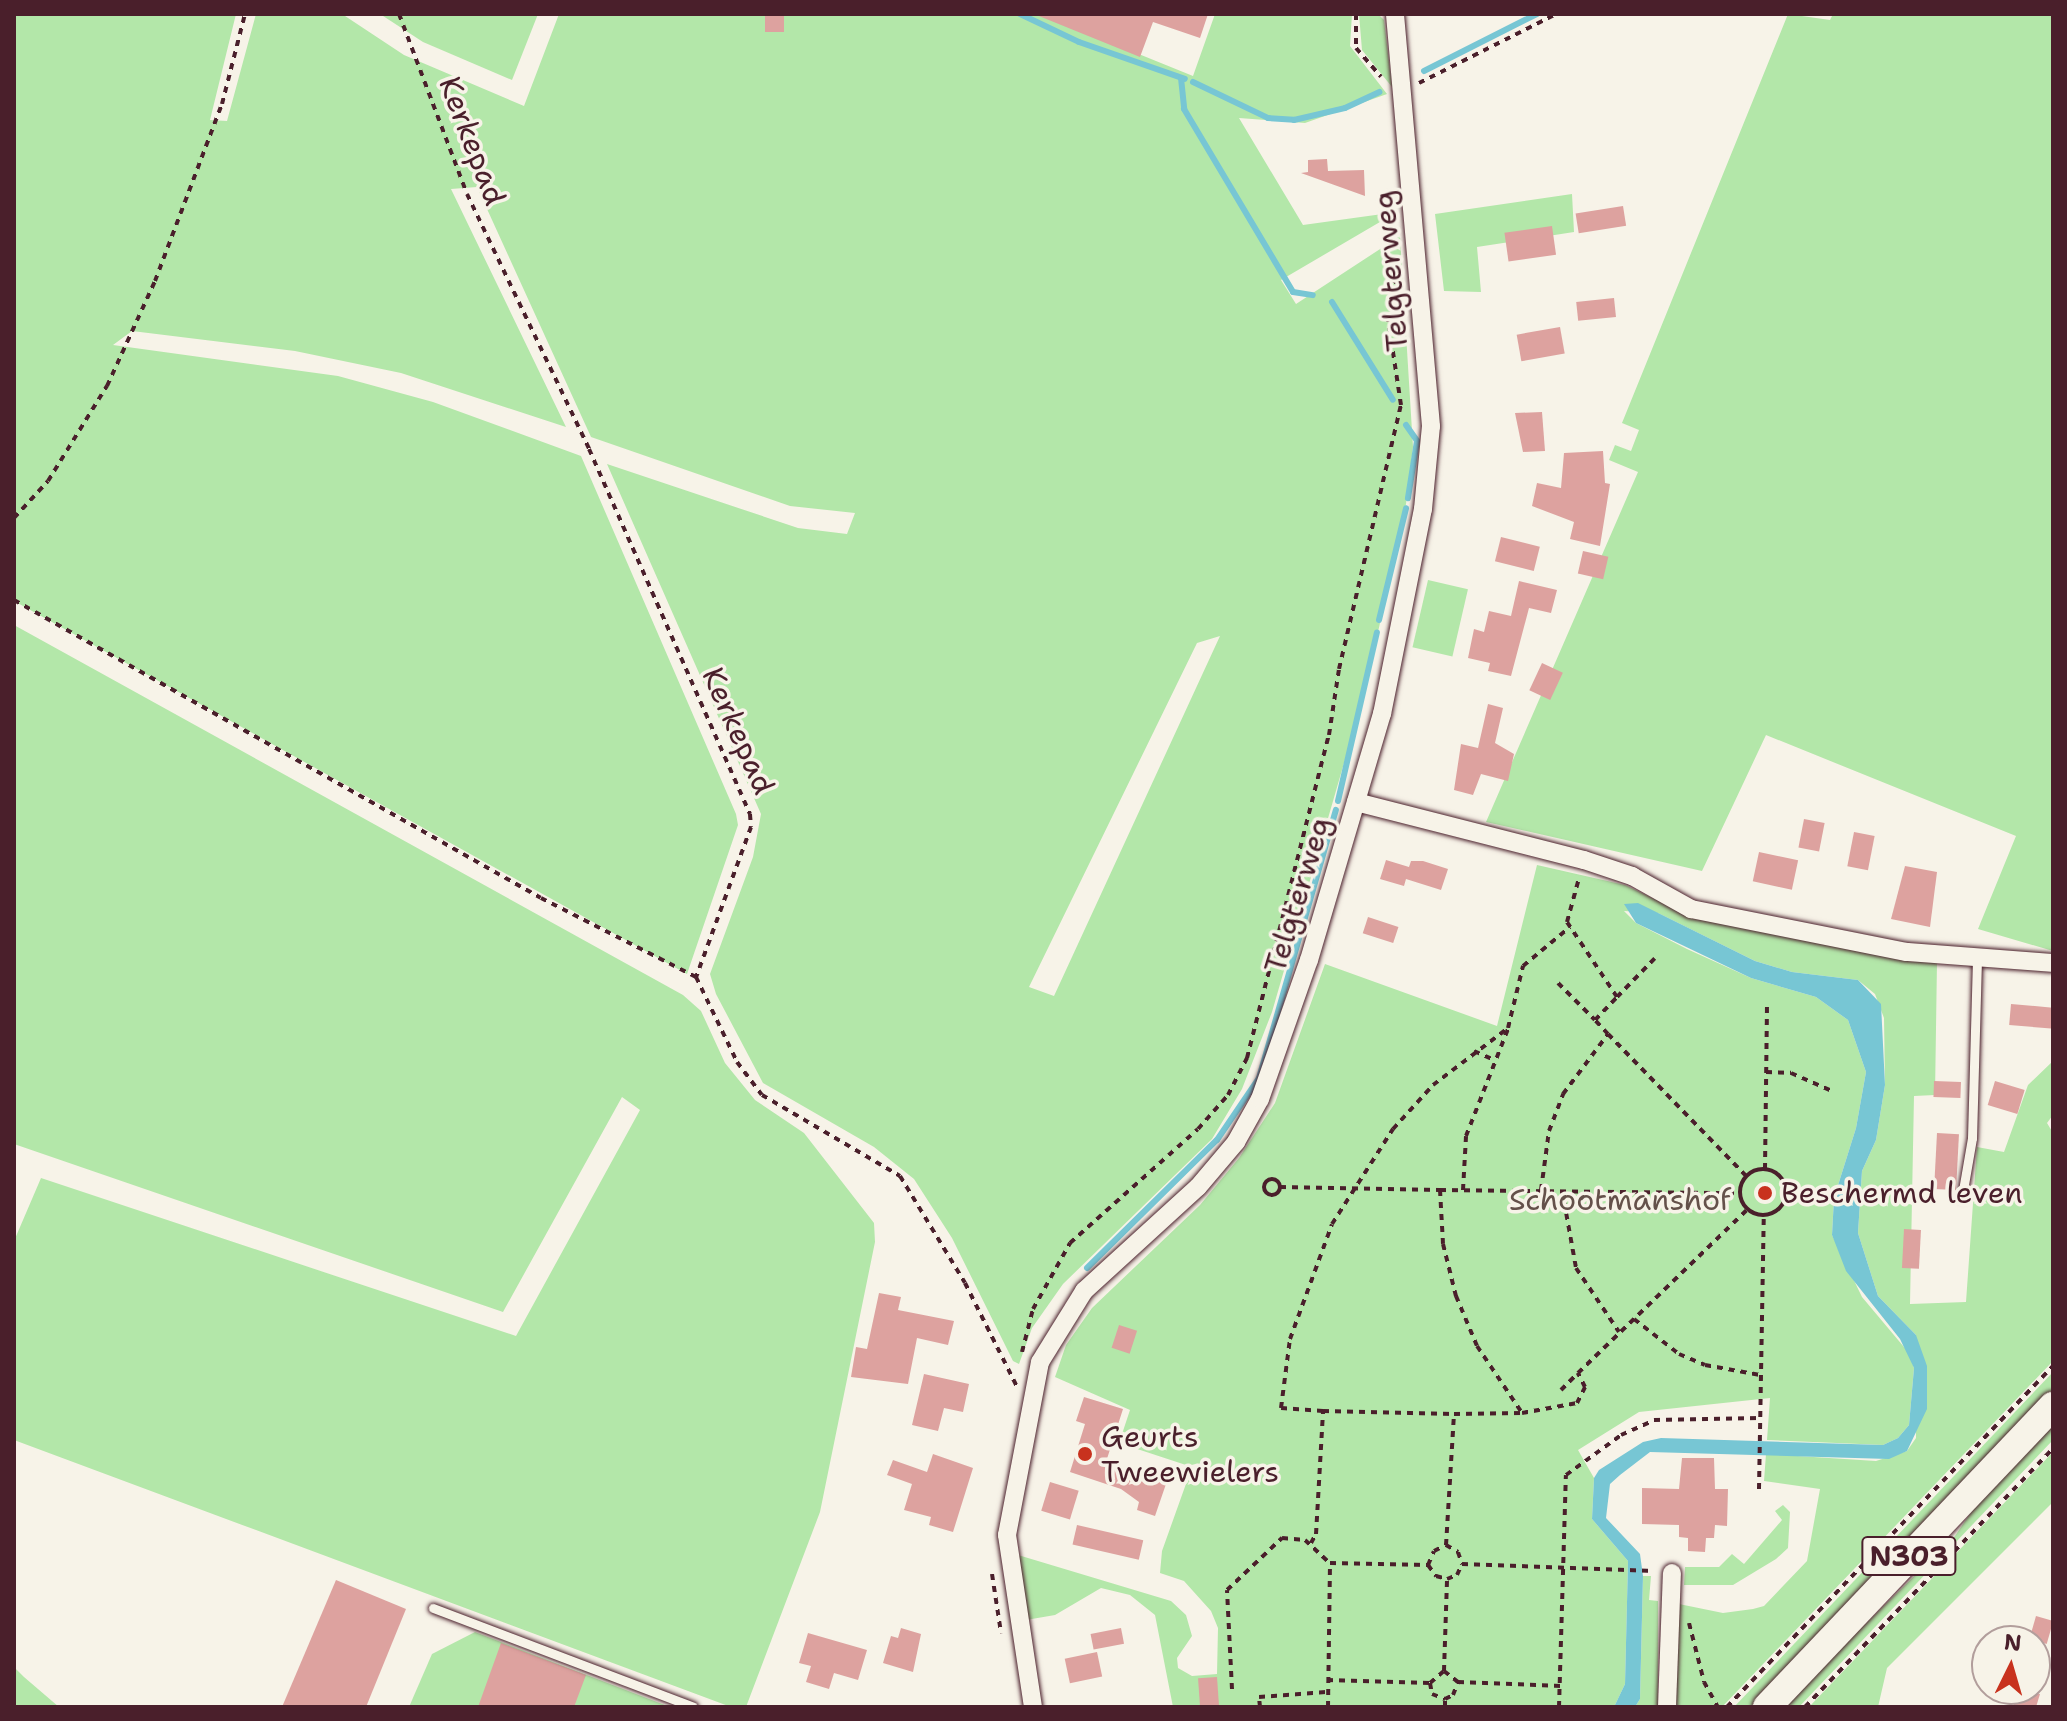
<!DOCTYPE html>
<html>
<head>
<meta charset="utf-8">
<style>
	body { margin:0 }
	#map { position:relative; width:2067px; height:1721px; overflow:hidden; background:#f7f3e8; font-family:"Shantell Sans",sans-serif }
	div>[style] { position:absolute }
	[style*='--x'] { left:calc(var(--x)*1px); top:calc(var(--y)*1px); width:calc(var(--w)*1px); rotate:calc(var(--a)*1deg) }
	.green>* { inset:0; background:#b3e7a9; transform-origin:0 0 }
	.water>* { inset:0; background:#77c6d4 }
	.stream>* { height:6px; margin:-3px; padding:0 3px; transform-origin:3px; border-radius:3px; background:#77c6d4 }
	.building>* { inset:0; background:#dda29f; transform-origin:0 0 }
	.path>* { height:4px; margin-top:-2px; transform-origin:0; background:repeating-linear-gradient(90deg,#4a1f2b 0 6px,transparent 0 12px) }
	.path>.ring { margin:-2px; padding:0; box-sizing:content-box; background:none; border:4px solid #4a1f2b; border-radius:50% }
	.roads { filter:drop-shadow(0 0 2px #4a1f2b) drop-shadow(0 0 2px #4a1f2b) }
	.service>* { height:9px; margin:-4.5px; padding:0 4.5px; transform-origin:4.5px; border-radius:4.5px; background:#f7f3e8 }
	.minor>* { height:18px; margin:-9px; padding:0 9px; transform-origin:9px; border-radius:9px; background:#f7f3e8 }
	.primary>* { height:28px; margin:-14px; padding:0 14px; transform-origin:14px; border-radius:14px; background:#f7f3e8 }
	.dots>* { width:22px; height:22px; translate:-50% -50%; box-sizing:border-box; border:4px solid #f7f3e8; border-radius:50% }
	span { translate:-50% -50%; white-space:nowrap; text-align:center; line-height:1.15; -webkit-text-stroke:7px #f7f3e8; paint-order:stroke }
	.shield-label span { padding:2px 6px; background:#f7f3e8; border:2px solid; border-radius:6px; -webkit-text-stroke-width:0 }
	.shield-label { font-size:28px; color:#4a1f2b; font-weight:700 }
	.street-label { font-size:30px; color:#4a1f2b }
	.poi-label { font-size:30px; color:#4a1f2b }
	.left { translate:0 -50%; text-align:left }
	.park-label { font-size:30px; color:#64514a }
	.frame { position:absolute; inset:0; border:16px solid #4a1f2b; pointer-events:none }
	.north { position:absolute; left:1971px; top:1625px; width:80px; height:80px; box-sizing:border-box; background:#f7f3e8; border:2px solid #b29e9c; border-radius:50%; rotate:5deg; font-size:22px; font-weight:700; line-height:32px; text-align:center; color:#4a1f2b }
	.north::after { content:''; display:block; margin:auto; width:28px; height:36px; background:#c8321e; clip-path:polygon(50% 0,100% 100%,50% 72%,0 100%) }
</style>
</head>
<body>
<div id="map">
	<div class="green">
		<div style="clip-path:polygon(evenodd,14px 14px,236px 14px,210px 120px,227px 121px,256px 14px,342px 14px,404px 55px,524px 106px,559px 14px,1040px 14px,1193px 76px,1215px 14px,1352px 14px,1350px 46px,1387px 94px,1305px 123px,1239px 118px,1303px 225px,1397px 212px,1281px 280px,1296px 304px,1400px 236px,1413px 447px,1406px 504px,1366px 687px,1272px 1012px,1242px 1089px,1212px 1139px,1063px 1284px,1032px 1328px,1019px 1364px,1013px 1361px,952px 1238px,914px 1179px,874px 1147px,763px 1083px,716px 994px,710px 974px,753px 857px,761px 814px,607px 464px,798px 528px,847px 534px,855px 513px,790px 506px,591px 437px,477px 187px,451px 189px,566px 427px,401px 373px,295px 351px,132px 331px,113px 345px,338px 376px,433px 402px,581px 456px,736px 814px,738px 825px,687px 974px,14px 601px,14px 14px,1220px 636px,1054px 996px,1029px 987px,1197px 643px,1220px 636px)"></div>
		<div style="clip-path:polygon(380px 14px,538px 14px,512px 80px,423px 42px)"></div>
		<div style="clip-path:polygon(1359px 14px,1378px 14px,1384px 20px,1392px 87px,1362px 50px)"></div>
		<div style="clip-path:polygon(1788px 14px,1830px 20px,1833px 14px,2053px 14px,2053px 951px,1978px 929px,2016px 836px,1766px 735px,1702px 871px,1486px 822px,1638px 472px,1609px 460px,1615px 445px,1631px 451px,1639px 430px,1622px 423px)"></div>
		<div style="clip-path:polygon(1572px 194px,1574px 232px,1477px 247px,1481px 292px,1444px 291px,1435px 214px)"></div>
		<div style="left:1428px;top:580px;width:41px;height:69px;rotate:13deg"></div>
		<div style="clip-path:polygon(14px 625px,683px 995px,701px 1011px,725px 1063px,755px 1100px,804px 1133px,874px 1223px,875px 1242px,820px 1512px,746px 1707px,731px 1707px,14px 1440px,14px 1241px,41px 1178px,516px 1336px,640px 1110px,622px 1097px,503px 1312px,14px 1144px)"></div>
		<div style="clip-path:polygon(1537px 865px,1625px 885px,1682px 912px,1937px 962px,1935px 1095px,1914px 1096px,1910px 1304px,1966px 1302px,1977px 1147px,2004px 1152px,2028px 1085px,2053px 1061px,2053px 1115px,2047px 1123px,2053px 1133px,2053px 1361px,1722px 1707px,1673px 1707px,1679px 1604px,1723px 1613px,1753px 1609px,1764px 1606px,1807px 1561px,1820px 1489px,1764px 1481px,1766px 1454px,1876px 1461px,1907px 1451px,1916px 1438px,1916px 1335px,1878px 1296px,1858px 1233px,1862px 1171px,1876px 1140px,1885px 1085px,1884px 1018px,1875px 994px,1858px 980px,1792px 972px,1755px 961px,1658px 913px,1624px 911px,1636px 923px,1687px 949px,1751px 978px,1816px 997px,1848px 1020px,1866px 1072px,1856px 1128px,1834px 1198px,1832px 1235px,1862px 1297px,1909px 1353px,1914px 1368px,1909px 1425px,1898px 1438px,1883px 1445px,1767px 1440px,1770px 1398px,1639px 1412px,1578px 1450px,1594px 1478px,1592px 1519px,1628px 1561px,1625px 1684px,1614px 1707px,1173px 1707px,1155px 1615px,1130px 1595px,1101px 1588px,1055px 1615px,1026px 1620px,1018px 1555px,1171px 1601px,1186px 1615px,1192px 1636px,1177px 1658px,1178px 1668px,1192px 1676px,1217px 1674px,1218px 1628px,1211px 1611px,1184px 1581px,1160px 1573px,1162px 1551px,1192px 1467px,1119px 1443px,1130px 1410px,1055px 1377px,1066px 1345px,1092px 1308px,1200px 1205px,1239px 1158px,1275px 1103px,1325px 964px,1497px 1026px)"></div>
		<div style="clip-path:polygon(2053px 1372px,2053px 1390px,1987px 1460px,1751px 1707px,1734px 1707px)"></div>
		<div style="clip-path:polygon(2053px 1423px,2053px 1440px,1799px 1707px,1781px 1707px,1955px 1536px,1980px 1499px)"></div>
		<div style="clip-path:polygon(2053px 1452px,2053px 1502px,1887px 1668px,1878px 1707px,1809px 1707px)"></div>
		<div style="clip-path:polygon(1783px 1505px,1790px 1512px,1788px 1548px,1776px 1559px,1733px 1585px,1684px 1585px,1685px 1567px,1719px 1567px,1732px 1554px,1744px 1564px,1782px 1520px,1775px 1511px)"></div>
		<div style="clip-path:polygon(1643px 1576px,1651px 1576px,1649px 1600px,1658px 1601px,1658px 1707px,1635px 1707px,1640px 1699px)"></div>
		<div style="clip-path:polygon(475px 1632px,670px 1707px,409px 1707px,432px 1654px)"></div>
		<div style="clip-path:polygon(14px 1667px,24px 1677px,59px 1707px,14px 1707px)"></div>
	</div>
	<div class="water">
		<div style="clip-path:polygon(1638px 903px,1755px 961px,1792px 972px,1858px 980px,1881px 1004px,1885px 1085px,1876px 1140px,1862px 1171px,1858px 1233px,1878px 1296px,1916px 1335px,1927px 1366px,1927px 1409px,1907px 1451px,1889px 1459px,1650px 1452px,1620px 1475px,1610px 1484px,1606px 1518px,1640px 1554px,1643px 1576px,1640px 1699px,1635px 1707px,1614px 1707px,1625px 1684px,1628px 1561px,1592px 1519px,1594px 1478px,1599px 1470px,1643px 1442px,1661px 1438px,1883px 1445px,1898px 1438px,1909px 1425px,1914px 1368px,1900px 1339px,1846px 1271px,1832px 1235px,1834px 1198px,1856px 1128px,1866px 1072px,1848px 1020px,1816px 997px,1751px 978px,1636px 923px,1624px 904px)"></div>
	</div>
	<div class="stream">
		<div style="--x:1020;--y:14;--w:65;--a:25.4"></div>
		<div style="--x:1079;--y:42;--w:112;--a:19.2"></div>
		<div style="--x:1424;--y:71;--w:127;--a:-26.8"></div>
		<div style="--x:1181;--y:78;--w:31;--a:84"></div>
		<div style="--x:1184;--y:109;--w:213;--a:59.2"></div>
		<div style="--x:1293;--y:292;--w:20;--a:9"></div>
		<div style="--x:1193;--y:82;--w:83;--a:25.6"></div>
		<div style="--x:1268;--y:118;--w:26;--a:4"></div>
		<div style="--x:1294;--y:120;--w:52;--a:-13.2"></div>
		<div style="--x:1345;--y:108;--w:38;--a:-25"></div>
		<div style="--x:1332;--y:302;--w:115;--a:58.1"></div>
		<div style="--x:1406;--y:425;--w:19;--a:55"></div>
		<div style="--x:1417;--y:441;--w:58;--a:99"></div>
		<div style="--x:1379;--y:620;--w:115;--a:-76.4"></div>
		<div style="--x:1338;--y:801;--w:173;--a:-77"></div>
		<div style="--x:1087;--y:1268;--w:182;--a:-44.6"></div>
		<div style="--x:1217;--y:1140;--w:75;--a:-55.9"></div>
		<div style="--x:1259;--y:1078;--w:279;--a:-74"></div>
	</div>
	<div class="building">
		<div style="left:765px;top:14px;width:19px;height:18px"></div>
		<div style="clip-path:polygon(1034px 14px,1208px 14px,1200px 38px,1153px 22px,1140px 57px)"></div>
		<div style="clip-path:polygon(1327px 159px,1328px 171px,1364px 170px,1365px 196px,1301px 173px,1308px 172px,1308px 160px)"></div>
		<div style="left:1623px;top:206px;width:20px;height:48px;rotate:81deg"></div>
		<div style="left:1552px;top:226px;width:29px;height:48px;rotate:82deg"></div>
		<div style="left:1614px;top:298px;width:19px;height:38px;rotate:84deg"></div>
		<div style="left:1560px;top:327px;width:27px;height:44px;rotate:80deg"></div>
		<div style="clip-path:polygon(1542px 412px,1545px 451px,1523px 452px,1515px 413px)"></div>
		<div style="clip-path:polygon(1603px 451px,1605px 483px,1610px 484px,1600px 546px,1570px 539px,1574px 522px,1532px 506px,1537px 483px,1561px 488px,1564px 453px)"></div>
		<div style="left:1501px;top:537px;width:40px;height:25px;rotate:14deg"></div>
		<div style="left:1583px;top:551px;width:26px;height:23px;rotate:13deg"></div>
		<div style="clip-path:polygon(1519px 581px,1557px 590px,1551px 613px,1529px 608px,1511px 676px,1488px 671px,1490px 663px,1468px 658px,1474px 629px,1484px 632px,1489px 611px,1511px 616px)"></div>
		<div style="left:1542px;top:663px;width:23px;height:30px;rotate:25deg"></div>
		<div style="clip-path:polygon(1488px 704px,1503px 708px,1495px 743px,1514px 754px,1508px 781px,1481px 774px,1473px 795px,1454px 790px,1461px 744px,1478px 748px)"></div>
		<div style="left:1804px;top:819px;width:21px;height:29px;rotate:11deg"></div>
		<div style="left:1854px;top:832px;width:21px;height:35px;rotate:11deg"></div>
		<div style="left:1759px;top:852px;width:40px;height:30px;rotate:12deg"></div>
		<div style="clip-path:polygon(1386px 860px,1409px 867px,1411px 861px,1423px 861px,1448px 869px,1441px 890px,1406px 879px,1404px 886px,1380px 879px)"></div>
		<div style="clip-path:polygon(1905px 866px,1937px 872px,1930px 927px,1891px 919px)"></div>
		<div style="left:1368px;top:917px;width:32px;height:17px;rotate:18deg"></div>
		<div style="left:2011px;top:1004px;width:42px;height:21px;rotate:5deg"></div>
		<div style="left:1934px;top:1081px;width:27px;height:16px;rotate:2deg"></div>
		<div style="left:1995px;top:1081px;width:31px;height:25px;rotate:17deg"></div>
		<div style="left:1937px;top:1133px;width:22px;height:56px;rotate:3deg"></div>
		<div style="left:1904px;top:1229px;width:17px;height:39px;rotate:3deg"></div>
		<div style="clip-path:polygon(879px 1293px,901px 1297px,898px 1310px,954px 1321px,948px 1345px,917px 1338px,908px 1384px,851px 1377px,856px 1347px,867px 1349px)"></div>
		<div style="left:1119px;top:1325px;width:19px;height:24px;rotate:18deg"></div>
		<div style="clip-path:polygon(924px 1374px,969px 1384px,963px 1412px,944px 1408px,938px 1431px,912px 1425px)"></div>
		<div style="clip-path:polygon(1084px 1397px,1123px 1409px,1105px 1465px,1135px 1474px,1137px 1466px,1152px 1470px,1150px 1479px,1166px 1484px,1155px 1516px,1137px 1510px,1139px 1502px,1121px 1489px,1070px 1472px,1085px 1424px,1076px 1421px)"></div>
		<div style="clip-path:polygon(933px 1454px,973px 1468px,953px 1532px,929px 1525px,931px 1517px,904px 1510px,912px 1484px,887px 1475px,893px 1460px,927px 1472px)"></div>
		<div style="clip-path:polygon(1682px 1458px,1714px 1458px,1715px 1489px,1728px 1489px,1727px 1526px,1715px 1525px,1714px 1538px,1706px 1538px,1705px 1552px,1688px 1551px,1688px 1538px,1679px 1537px,1679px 1525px,1642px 1524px,1642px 1488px,1679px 1489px)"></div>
		<div style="left:1050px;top:1482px;width:30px;height:30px;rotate:17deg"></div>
		<div style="left:1077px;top:1525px;width:68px;height:20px;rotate:13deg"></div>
		<div style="clip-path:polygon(336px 1580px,406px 1609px,366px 1707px,282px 1707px)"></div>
		<div style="left:2036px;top:1616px;width:18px;height:24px;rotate:16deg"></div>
		<div style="clip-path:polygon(901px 1628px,921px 1634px,913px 1672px,883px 1663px,891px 1636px,898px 1638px)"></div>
		<div style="left:1121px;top:1628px;width:16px;height:31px;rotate:79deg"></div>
		<div style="clip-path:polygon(808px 1633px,867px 1650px,858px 1680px,834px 1673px,829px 1689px,806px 1682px,811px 1666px,799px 1663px)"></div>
		<div style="clip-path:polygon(501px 1643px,586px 1675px,574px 1707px,478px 1707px)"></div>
		<div style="left:1097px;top:1652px;width:25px;height:33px;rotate:78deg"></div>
		<div style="left:1217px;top:1677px;width:29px;height:19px;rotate:86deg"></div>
		<div style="clip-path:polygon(2018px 1689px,2040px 1694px,2036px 1707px,2013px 1707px)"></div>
	</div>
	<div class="path">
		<div style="--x:399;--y:14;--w:192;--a:69.3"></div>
		<div style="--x:467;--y:194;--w:283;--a:64.4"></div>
		<div style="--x:589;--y:449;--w:399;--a:66.2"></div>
		<div style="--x:750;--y:814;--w:13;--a:86"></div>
		<div style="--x:751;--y:827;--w:160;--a:110.1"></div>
		<div style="--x:1356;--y:14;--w:34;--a:90"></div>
		<div style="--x:1356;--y:48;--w:38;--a:49"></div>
		<div style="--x:1419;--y:83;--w:153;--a:-26.7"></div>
		<div style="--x:14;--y:518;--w:50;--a:-47.4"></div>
		<div style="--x:48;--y:481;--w:112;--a:-58.2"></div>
		<div style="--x:107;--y:386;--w:115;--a:-65.4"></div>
		<div style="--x:155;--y:281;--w:189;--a:-69.3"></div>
		<div style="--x:222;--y:104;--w:93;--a:-75.7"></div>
		<div style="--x:14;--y:600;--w:605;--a:29.49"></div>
		<div style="--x:541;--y:898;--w:174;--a:27"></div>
		<div style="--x:696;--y:977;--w:94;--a:64.2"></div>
		<div style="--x:737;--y:1062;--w:41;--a:52.9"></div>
		<div style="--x:762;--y:1095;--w:160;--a:30.4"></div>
		<div style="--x:900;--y:1176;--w:125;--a:58.7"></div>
		<div style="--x:965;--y:1283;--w:116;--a:63.4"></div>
		<div style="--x:1558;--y:983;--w:52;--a:45"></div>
		<div style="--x:1617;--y:997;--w:54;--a:-45.7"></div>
		<div style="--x:1608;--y:1034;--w:198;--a:45.8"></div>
		<div style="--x:1474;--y:1051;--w:20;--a:24"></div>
		<div style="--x:1766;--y:1072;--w:25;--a:2"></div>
		<div style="--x:1791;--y:1073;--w:45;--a:23.7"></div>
		<div class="ring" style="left:1740px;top:1169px;width:42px;height:42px"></div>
		<div style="--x:1765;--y:1169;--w:162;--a:-89.3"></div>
		<div class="ring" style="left:1264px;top:1179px;width:12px;height:12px"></div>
		<div style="--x:1280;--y:1187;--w:160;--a:1.1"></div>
		<div style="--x:1440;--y:1190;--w:54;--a:86.8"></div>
		<div style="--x:1443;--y:1244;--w:54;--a:76"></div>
		<div style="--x:1456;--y:1296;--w:54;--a:67.2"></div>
		<div style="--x:1477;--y:1346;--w:81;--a:56.1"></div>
		<div style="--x:1440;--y:1190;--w:299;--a:0.6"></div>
		<div style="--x:1463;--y:1190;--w:54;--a:-86.8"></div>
		<div style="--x:1466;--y:1136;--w:115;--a:-68.6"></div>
		<div style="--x:1541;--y:1190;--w:60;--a:-82.3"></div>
		<div style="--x:1549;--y:1131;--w:40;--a:-69"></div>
		<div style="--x:1563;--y:1094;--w:75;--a:-53.1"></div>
		<div style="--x:1608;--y:1034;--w:19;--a:-133"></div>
		<div style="--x:1595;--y:1020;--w:32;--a:-46"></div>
		<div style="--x:1617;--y:997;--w:90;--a:-123.7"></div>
		<div style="--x:1567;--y:922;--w:46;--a:-74.7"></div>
		<div style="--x:1562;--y:1190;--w:79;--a:79.8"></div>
		<div style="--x:1576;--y:1268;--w:77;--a:56.1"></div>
		<div style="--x:1634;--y:1319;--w:57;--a:37.9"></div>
		<div style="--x:1679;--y:1354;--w:28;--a:23"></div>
		<div style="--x:1705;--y:1365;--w:56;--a:10.3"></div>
		<div style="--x:1022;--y:1352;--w:44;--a:-75.7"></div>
		<div style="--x:1033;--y:1309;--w:76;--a:-60.7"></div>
		<div style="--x:1070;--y:1243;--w:171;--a:-41.7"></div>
		<div style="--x:1198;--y:1129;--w:45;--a:-48.6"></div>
		<div style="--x:1228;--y:1095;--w:42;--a:-62.8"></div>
		<div style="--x:1247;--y:1058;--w:333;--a:-75.8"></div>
		<div style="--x:1329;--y:735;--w:67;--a:-81.4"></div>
		<div style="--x:1339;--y:669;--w:271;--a:-76.8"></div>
		<div style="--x:1401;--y:405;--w:87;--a:-98.6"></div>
		<div style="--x:1388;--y:319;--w:58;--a:-81"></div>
		<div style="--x:1561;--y:1390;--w:24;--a:-45"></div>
		<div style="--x:1323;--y:1411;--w:42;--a:-175.9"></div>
		<div style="--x:1281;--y:1408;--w:70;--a:-82.6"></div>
		<div style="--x:1290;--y:1339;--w:122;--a:-69.9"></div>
		<div style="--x:1332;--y:1224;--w:113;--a:-57.3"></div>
		<div style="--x:1393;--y:1129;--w:59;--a:-47.7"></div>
		<div style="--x:1433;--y:1085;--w:94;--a:-37.2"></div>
		<div style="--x:1508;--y:1028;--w:64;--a:-76.4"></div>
		<div style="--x:1523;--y:966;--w:61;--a:-39.7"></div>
		<div style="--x:1759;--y:1489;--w:273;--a:-89"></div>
		<div style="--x:1311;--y:1543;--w:10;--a:-61"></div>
		<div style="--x:1316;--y:1534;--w:123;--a:-86.7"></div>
		<div style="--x:1323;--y:1411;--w:131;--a:1.3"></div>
		<div style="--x:1446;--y:1545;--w:131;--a:-86.5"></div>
		<div style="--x:1454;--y:1414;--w:68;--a:-0.8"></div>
		<div style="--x:1522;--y:1413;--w:56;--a:-10.3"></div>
		<div style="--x:1577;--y:1403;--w:18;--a:-63"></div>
		<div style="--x:1585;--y:1387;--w:16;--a:-117"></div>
		<div style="--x:1578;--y:1373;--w:235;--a:-44"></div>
		<div style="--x:1428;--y:1565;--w:14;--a:54"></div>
		<div style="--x:1436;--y:1576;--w:11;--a:15"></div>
		<div style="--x:1447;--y:1579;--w:11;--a:-22"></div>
		<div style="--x:1457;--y:1575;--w:12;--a:-66"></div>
		<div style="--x:992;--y:1574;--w:60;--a:81.3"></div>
		<div style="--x:1689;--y:1623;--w:61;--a:75.7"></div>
		<div style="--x:1704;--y:1682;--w:29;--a:61"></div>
		<div style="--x:1444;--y:1671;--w:92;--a:-88.1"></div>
		<div style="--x:1327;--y:1680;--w:103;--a:1.7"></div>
		<div style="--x:1430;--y:1683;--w:18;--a:-41"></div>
		<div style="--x:1444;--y:1671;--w:18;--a:38"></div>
		<div style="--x:1458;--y:1682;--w:103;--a:2.2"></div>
		<div style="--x:1430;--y:1683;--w:11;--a:80"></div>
		<div style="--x:1432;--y:1694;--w:14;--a:21"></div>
		<div style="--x:1445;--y:1699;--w:9;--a:-27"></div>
		<div style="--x:1453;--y:1695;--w:14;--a:-69"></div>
		<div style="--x:1232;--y:1689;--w:99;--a:-92.9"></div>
		<div style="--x:1227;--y:1590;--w:76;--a:-43.4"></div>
		<div style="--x:1282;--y:1538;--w:23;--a:5"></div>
		<div style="--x:1305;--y:1540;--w:34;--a:43"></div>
		<div style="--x:1330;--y:1563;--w:98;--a:1.2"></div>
		<div style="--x:1428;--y:1565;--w:15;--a:-67"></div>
		<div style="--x:1434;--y:1551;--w:13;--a:-27"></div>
		<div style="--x:1446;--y:1545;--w:14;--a:30"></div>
		<div style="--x:1458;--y:1552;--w:13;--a:72"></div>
		<div style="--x:1462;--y:1564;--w:192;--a:2.1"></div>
		<div style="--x:1260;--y:1707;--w:10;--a:-96"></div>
		<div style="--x:1259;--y:1697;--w:67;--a:-4.3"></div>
		<div style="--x:1328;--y:1707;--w:144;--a:-89.2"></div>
		<div style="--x:1445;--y:1707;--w:8;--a:-90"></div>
		<div style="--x:1559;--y:1707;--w:232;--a:-88.3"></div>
		<div style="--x:1566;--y:1475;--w:68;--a:-36"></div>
		<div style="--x:1621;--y:1435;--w:36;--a:-24"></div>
		<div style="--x:1654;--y:1420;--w:106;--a:-1.1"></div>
		<div style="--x:1727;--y:1707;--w:472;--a:-46.3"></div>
		<div style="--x:1805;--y:1707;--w:359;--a:-46.2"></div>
	</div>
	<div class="roads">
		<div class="service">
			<div style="--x:1962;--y:1196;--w:59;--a:-80.2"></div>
			<div style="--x:1972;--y:1138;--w:179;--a:-88.4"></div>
			<div style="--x:433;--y:1608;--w:278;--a:20.8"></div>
		</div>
		<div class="minor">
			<div style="--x:1356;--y:802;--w:235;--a:14.3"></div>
			<div style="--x:1584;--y:860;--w:51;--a:18.4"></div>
			<div style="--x:1632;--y:876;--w:68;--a:29.2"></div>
			<div style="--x:1691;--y:909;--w:220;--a:11.3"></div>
			<div style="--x:1907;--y:952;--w:146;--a:4.3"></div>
			<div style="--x:1033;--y:1707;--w:174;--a:-98.6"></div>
			<div style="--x:1007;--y:1535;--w:176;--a:-79.2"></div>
			<div style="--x:1040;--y:1362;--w:84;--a:-58.2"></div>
			<div style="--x:1084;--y:1291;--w:154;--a:-42.4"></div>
			<div style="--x:1198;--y:1187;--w:59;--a:-49.8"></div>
			<div style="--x:1236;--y:1142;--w:49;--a:-60.8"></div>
			<div style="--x:1260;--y:1099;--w:147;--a:-70.6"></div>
			<div style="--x:1309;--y:960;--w:257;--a:-73.5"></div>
			<div style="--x:1382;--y:714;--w:209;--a:-78.7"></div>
			<div style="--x:1423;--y:509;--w:83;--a:-84.5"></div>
			<div style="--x:1431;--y:426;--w:414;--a:-95"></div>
			<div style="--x:1667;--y:1707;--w:134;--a:-87.9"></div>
		</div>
		<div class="primary">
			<div style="--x:1767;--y:1707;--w:415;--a:-46.5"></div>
		</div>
	</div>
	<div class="dots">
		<div style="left:1765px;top:1193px;background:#c8321e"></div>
		<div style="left:1085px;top:1454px;background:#c8321e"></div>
	</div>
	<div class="shield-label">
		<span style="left:1909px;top:1556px">N303</span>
	</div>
	<div class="street-label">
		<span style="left:472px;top:141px;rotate:69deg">Kerkepad</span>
		<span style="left:1391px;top:271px;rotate:-95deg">Telgterweg</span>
		<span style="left:738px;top:731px;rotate:66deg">Kerkepad</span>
		<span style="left:1298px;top:895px;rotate:-73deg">Telgterweg</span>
	</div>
	<div class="poi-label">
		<span class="left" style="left:1781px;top:1193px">Beschermd leven</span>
		<span class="left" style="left:1101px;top:1454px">Geurts<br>Tweewielers</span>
	</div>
	<div class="park-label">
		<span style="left:1620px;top:1200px">Schootmanshof</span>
	</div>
	<div class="frame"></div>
	<div class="north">N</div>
</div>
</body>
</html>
